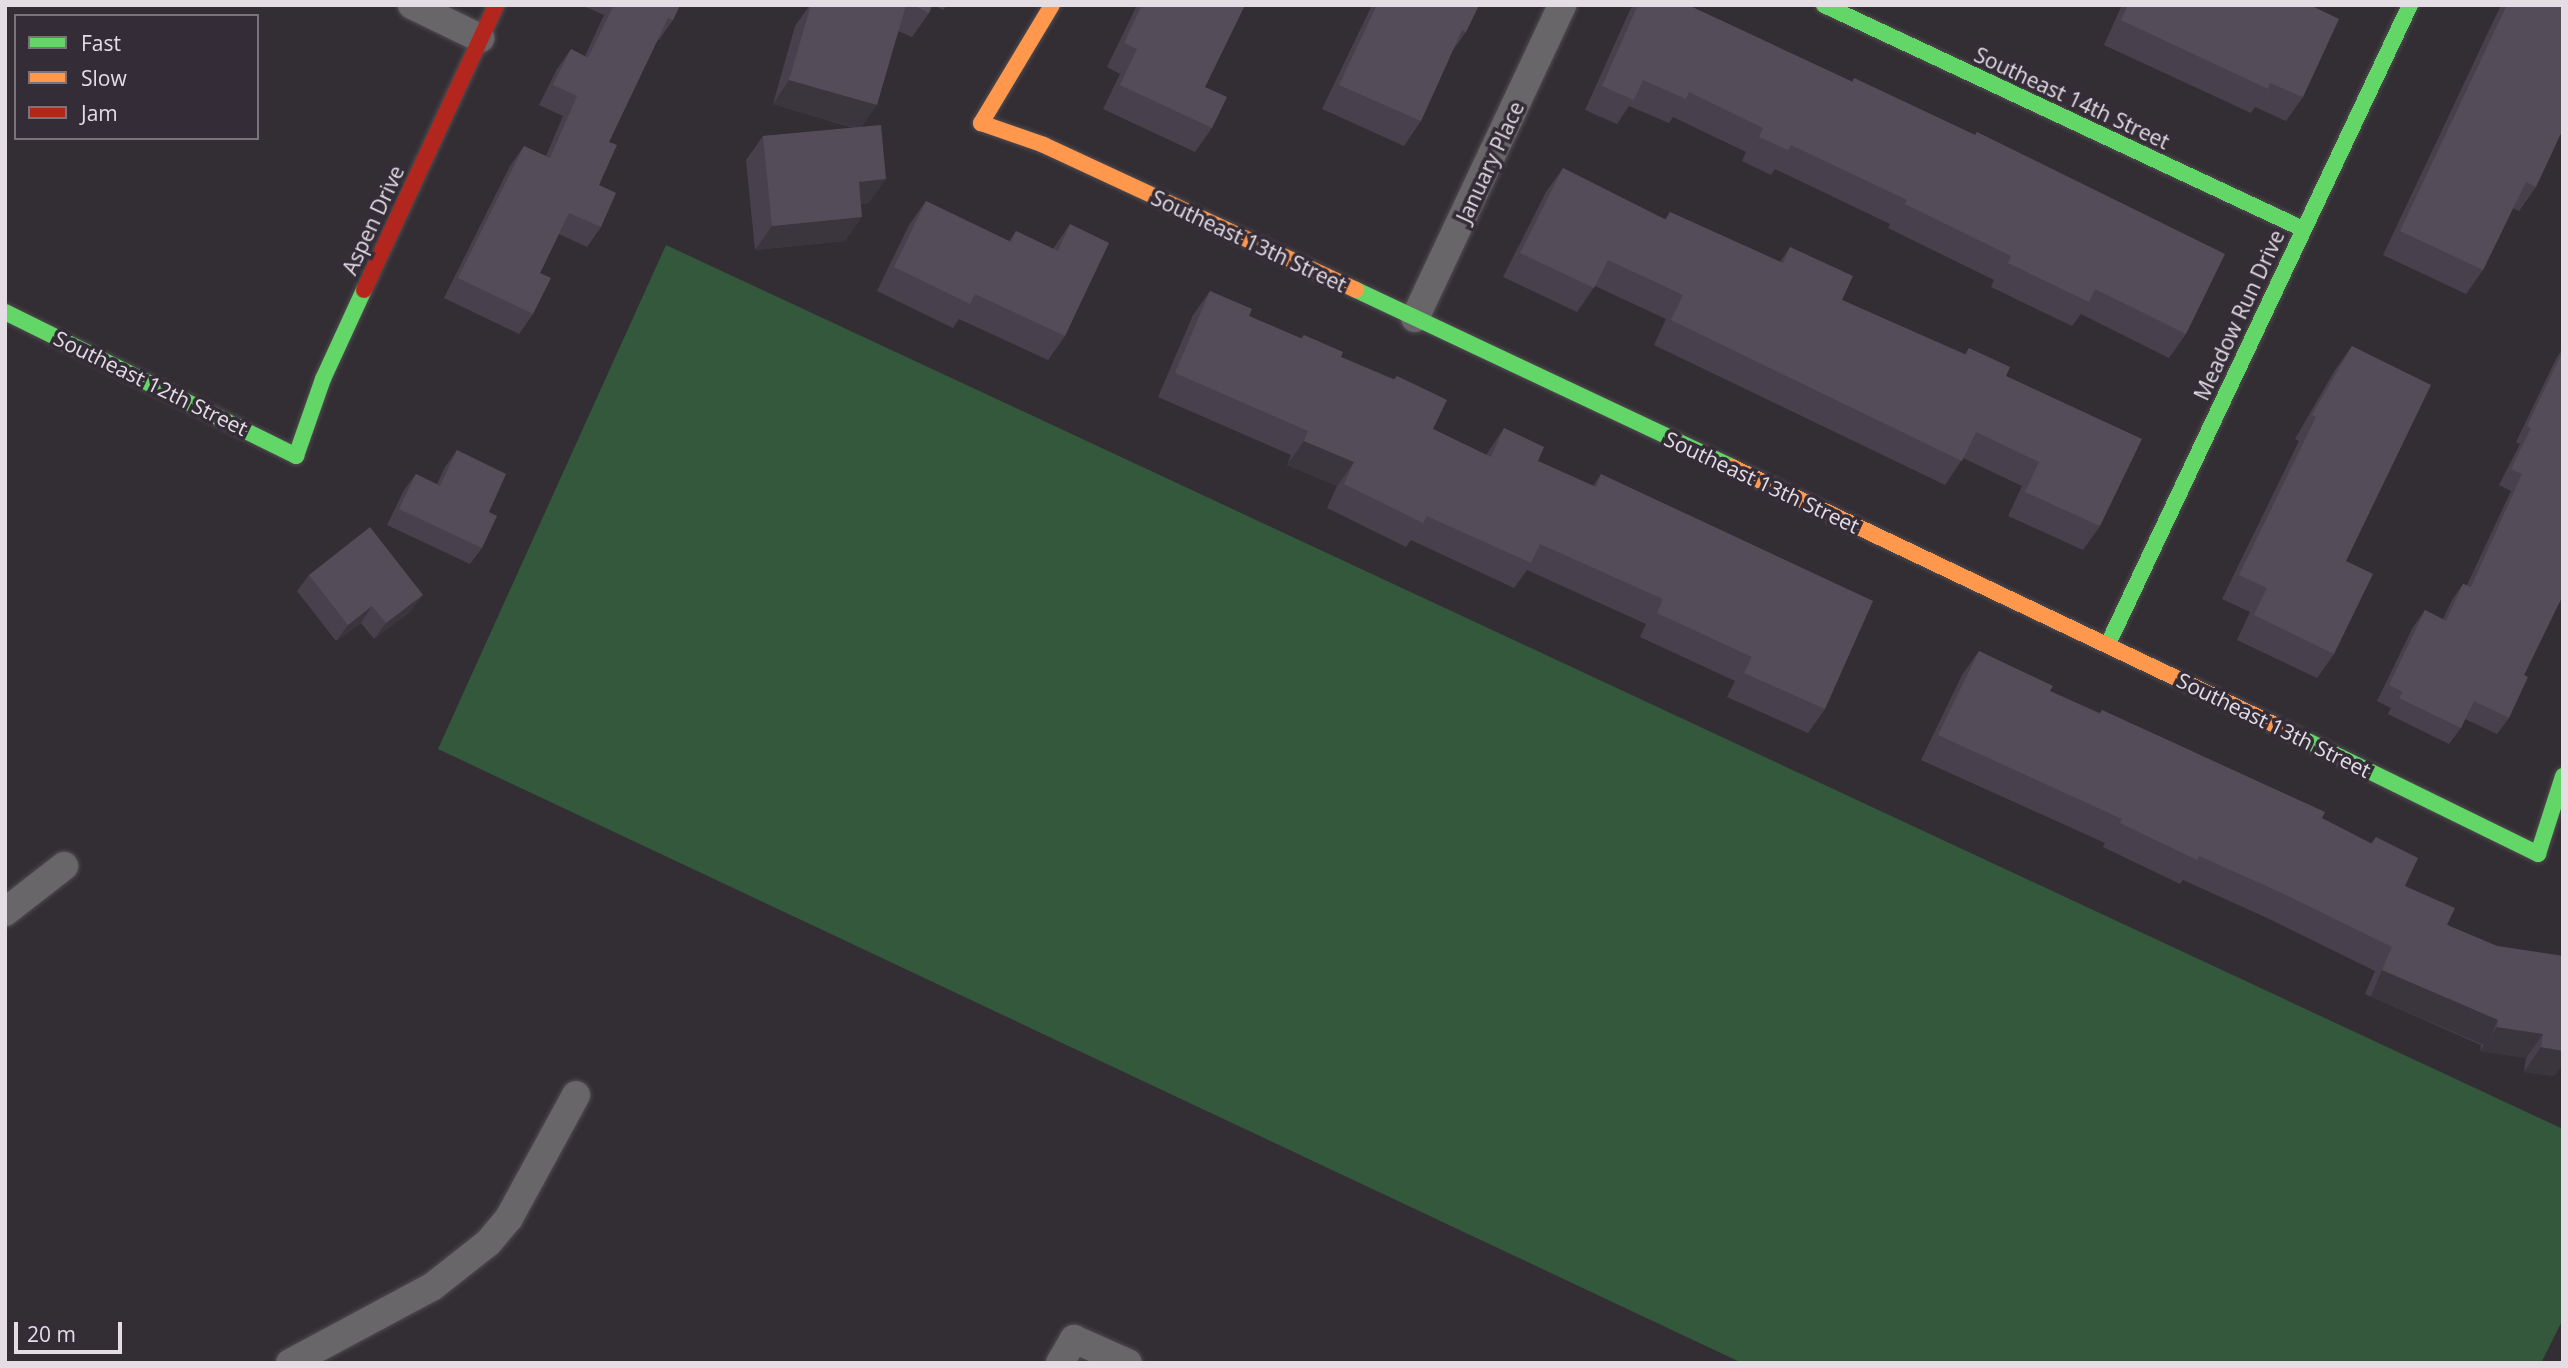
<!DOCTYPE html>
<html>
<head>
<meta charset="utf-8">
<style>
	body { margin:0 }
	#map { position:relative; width:2568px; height:1368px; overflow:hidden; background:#332e34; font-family:"Open Sans",sans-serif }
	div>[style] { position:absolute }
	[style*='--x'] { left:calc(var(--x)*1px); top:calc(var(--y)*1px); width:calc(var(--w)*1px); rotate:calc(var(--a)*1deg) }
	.green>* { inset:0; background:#33583b }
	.roads { filter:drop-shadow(0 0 2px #4f4b50) drop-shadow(0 0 2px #4f4b50) }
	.street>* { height:28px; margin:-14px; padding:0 14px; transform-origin:14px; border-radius:14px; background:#69666a }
	.fast>* { height:16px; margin:-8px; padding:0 8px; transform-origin:8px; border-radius:8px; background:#63d668 }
	.slow>* { height:16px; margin:-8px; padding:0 8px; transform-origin:8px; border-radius:8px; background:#ff974d }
	.jam>* { height:16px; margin:-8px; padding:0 8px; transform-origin:8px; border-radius:8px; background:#b3261e }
	.wall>* { inset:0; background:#48414d }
	.shaded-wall>* { inset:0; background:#3b353e; transform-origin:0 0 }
	.building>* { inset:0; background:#544c59 }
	span { translate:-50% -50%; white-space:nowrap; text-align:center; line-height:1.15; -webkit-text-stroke:7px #342c36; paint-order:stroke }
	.street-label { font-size:21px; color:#e4dee4 }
	.frame { position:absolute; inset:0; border:7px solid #e4dee4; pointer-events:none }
	.legend { position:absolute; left:14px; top:14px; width:245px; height:126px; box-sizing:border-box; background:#342c36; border:2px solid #7a737c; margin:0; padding:9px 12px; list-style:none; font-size:21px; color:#e4dee4 }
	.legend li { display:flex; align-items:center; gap:14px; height:35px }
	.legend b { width:35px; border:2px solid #7a737c }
	.scale { position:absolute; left:14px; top:1322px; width:108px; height:32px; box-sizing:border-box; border:4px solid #e4dee4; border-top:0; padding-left:9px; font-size:21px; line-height:24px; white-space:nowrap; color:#e4dee4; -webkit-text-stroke:5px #342c36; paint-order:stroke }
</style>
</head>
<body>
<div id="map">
	<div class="green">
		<div style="clip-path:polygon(666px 245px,2563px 1129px,2563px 1319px,2541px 1363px,1742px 1363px,438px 749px)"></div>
	</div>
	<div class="roads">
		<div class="street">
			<div style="--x:412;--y:5;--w:76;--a:25.9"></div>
			<div style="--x:1415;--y:318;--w:346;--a:-64.8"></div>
			<div style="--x:5;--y:912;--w:75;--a:-37.9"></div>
			<div style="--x:290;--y:1363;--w:161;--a:-28.2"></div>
			<div style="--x:432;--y:1287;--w:71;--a:-38.2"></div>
			<div style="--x:488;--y:1243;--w:33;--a:-50"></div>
			<div style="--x:509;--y:1218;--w:140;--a:-61.4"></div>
			<div style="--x:1060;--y:1363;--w:28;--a:-60"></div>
			<div style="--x:1074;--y:1339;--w:59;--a:24"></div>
		</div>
		<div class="fast">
			<div style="--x:1824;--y:5;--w:529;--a:25.06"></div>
			<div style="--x:1356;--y:290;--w:416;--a:25.2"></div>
			<div style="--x:5;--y:312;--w:325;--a:26.3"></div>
			<div style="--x:296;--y:456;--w:82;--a:-70.7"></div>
			<div style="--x:323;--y:379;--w:98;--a:-65.3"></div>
			<div style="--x:2108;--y:644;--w:707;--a:-64.7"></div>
			<div style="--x:2277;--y:726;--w:291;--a:26.1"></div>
			<div style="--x:2538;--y:854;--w:82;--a:-72.2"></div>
		</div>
		<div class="slow">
			<div style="--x:1052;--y:5;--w:138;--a:121"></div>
			<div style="--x:981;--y:123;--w:67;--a:19.2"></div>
			<div style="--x:1044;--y:145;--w:344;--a:24.9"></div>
			<div style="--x:1732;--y:467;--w:603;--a:25.42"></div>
		</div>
		<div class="jam">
			<div style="--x:364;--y:290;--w:314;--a:-65.1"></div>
		</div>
	</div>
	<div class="wall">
		<div style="clip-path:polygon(587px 5px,680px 5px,673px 20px,659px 40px,658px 39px,609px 142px,599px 185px,601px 227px,587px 247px,559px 234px,540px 273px,533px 314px,519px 334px,444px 298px,510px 166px,524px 146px,546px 156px,563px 116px,539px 105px,557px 69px,571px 49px,585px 56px,604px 15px,586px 7px)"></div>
		<div style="clip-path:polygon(810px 5px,932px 5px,929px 13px,912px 37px,898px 31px,861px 127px,869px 203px,861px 204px,845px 241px,755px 250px,746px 160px,763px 136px,854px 128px,773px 104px,795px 26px)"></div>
		<div style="clip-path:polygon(934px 5px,947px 5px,943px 10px)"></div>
		<div style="clip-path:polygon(1137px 5px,1245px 5px,1205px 87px,1212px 128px,1195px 152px,1103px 109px,1120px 74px,1107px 67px)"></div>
		<div style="clip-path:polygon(1372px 5px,1479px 5px,1466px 32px,1453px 50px,1421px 121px,1404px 146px,1322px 109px)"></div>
		<div style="clip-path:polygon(1633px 5px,1688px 5px,1852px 82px,1854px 78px,1975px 135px,1977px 132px,2186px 334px,2169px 358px,2081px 314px,2072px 326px,1991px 287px,1994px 280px,1888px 228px,1890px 224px,1775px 169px,1771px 175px,1742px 161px,1746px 152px,1673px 117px,1669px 123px,1629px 106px,1617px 124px,1585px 110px,1630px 10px)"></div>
		<div style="clip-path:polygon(2122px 5px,2310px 5px,2303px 97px,2286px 121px,2255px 107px,2251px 113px,2104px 45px)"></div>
		<div style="clip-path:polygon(2501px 5px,2563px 5px,2536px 187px,2519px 211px,2513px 208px,2483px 270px,2466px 294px,2383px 255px)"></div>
		<div style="clip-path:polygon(1563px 168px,1665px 219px,1670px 212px,1780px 262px,1790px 247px,1842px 300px,1965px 354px,1969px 348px,2006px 376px,2100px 526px,2083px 550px,2008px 516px,2022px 486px,1963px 458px,1945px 485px,1654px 345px,1666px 319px,1595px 286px,1577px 312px,1503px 277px,1546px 192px)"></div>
		<div style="clip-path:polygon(926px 201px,1009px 241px,1016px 231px,1053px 249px,1070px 224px,1065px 336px,1048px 360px,959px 319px,953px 328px,877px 291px,909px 225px)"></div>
		<div style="clip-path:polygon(1210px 291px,1249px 316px,1301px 338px,1304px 335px,1341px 357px,1394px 379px,1397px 376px,1433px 429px,1486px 455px,1504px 428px,1538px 461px,1593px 486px,1601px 474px,1825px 709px,1808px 733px,1727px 697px,1735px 681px,1640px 637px,1646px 624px,1527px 570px,1514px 588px,1411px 540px,1406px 547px,1327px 508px,1337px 486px,1287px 465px,1291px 455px,1158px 397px,1193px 315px)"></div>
		<div style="clip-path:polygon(2352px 346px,2346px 561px,2334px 654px,2317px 678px,2237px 640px,2250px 612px,2222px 599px,2299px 441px,2295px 439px,2335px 370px)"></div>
		<div style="clip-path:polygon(2563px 348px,2563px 595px,2524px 675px,2509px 718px,2497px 734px,2465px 719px,2461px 728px,2449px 744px,2388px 714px,2391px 708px,2377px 701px,2413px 627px,2425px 610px,2443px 619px,2452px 600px,2463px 584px,2467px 585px,2511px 491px,2499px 485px,2520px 444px,2516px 442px,2556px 359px)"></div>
		<div style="clip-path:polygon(457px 450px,489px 512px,482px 548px,470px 564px,387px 525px,404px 490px,416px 474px,437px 484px,445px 467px)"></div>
		<div style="clip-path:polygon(309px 575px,411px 611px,374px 639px,361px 623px,336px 641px,297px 591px)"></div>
		<div style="clip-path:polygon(1979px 651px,2050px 691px,2100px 713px,2102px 710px,2371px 843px,2376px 837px,2405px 886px,2447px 925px,2497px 946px,2563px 956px,2563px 1063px,2554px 1076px,2524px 1072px,2526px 1058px,2480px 1051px,2481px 1045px,2365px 994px,2375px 971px,2265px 917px,2183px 880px,2180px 884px,2103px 847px,2105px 843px,1921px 760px,1962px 675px)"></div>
	</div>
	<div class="shaded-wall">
		<div style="clip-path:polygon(789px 80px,877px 105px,860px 129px,773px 104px)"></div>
		<div style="clip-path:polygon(886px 179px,869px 203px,842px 206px,859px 182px)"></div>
		<div style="clip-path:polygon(862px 217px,845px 241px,755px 250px,772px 226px)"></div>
		<div style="clip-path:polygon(1304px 441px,1354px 462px,1337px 486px,1287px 465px)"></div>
		<div style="clip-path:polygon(423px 595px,411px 611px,374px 639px,386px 623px)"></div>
		<div style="clip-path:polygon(372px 606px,361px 623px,336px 641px,348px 625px)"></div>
		<div style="left:2382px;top:970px;width:126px;height:29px;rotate:23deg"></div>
		<div style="clip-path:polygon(2497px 1027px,2543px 1034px,2526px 1058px,2480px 1051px)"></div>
		<div style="clip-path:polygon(2541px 1047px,2563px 1051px,2563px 1063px,2554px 1076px,2524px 1072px)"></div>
	</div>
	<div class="building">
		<div style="clip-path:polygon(614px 5px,680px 5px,673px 20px,668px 18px,609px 142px,617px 145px,599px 185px,616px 193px,601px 227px,569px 213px,540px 273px,551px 278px,533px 314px,458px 278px,524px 146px,550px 158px,577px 96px,553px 85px,571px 49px,588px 58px)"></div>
		<div style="clip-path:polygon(811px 5px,829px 6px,829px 5px,906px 5px,877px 105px,789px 80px)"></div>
		<div style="clip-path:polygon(913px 5px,932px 5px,929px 13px)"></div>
		<div style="clip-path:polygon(1142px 5px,1245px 5px,1205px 87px,1227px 97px,1212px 128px,1120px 85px,1137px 49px,1124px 43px)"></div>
		<div style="clip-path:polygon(1377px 5px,1479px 5px,1466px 32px,1462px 30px,1421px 121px,1339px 85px)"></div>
		<div style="clip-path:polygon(1638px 5px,1688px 5px,1853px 82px,1854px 78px,1975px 135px,1977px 132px,2225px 254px,2186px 334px,2095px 289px,2089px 302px,2008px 263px,2011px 256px,1905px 204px,1907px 200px,1791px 145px,1788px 150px,1759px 137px,1763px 128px,1689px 92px,1686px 99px,1643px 80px,1634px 100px,1602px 86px)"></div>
		<div style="clip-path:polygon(2128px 5px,2310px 5px,2339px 19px,2303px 97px,2270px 83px,2268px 89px,2121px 20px)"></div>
		<div style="clip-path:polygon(2507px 5px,2563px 5px,2563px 129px,2536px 187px,2526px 182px,2483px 270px,2400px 231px)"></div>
		<div style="clip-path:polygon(881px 125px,886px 179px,859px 182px,862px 217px,772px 226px,763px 136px)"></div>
		<div style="clip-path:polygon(1563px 168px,1666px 220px,1670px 212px,1783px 263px,1790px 247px,1853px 276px,1842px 300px,1966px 355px,1969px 348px,2010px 367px,2006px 376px,2142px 439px,2100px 526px,2025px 492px,2039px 462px,1976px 432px,1962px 461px,1671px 320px,1683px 295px,1608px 260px,1594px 288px,1520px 253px)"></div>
		<div style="clip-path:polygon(926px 201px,1011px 242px,1016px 231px,1058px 251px,1070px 224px,1109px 243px,1065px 336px,975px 294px,970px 304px,894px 267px)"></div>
		<div style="clip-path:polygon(1210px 291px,1252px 309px,1249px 316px,1302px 339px,1304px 335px,1343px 352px,1341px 357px,1394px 380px,1397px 376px,1447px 400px,1433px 429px,1491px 457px,1504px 428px,1544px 447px,1538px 461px,1596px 487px,1601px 474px,1873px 601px,1825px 709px,1744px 673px,1752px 657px,1657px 613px,1663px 599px,1540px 544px,1531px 563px,1427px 516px,1423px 523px,1344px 484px,1354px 462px,1304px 441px,1308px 431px,1175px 373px)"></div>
		<div style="clip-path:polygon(2352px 346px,2431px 385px,2346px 561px,2373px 574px,2334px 654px,2254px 615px,2267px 588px,2239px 575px,2316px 417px,2312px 415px)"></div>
		<div style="clip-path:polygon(2563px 351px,2563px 595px,2524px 675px,2528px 677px,2509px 718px,2474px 701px,2461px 728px,2399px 698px,2403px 692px,2389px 685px,2425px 610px,2446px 621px,2463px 584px,2471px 587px,2522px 474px,2511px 469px,2531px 428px,2527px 426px)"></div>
		<div style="clip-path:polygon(457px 450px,506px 474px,489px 512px,497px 516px,482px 548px,399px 509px,416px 474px,440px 486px)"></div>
		<div style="clip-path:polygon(370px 527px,423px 595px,386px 623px,372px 606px,348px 625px,309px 575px)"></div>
		<div style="clip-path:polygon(1979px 651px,2053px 686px,2050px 691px,2100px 714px,2102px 710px,2325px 812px,2322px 818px,2372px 844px,2376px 837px,2418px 858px,2405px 886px,2455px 908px,2447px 925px,2497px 946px,2563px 956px,2563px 1051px,2541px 1047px,2543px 1034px,2497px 1027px,2498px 1020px,2382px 970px,2392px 947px,2282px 893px,2199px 856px,2197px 860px,2120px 823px,2122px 819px,1938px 735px)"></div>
	</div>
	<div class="street-label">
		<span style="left:2072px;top:98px;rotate:25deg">Southeast 14th Street</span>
		<span style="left:1490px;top:162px;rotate:-65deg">January Place</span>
		<span style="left:373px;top:220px;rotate:-65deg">Aspen Drive</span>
		<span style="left:1249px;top:241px;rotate:25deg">Southeast 13th Street</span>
		<span style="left:2239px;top:315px;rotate:-65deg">Meadow Run Drive</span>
		<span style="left:151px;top:383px;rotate:26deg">Southeast 12th Street</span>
		<span style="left:1762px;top:482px;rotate:25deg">Southeast 13th Street</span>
		<span style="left:2274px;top:725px;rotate:26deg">Southeast 13th Street</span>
	</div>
	<div class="frame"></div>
	<ul class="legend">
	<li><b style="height:9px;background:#63d668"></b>Fast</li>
	<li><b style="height:9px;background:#ff974d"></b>Slow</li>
	<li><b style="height:9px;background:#b3261e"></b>Jam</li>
	</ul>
	<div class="scale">20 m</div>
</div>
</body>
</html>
